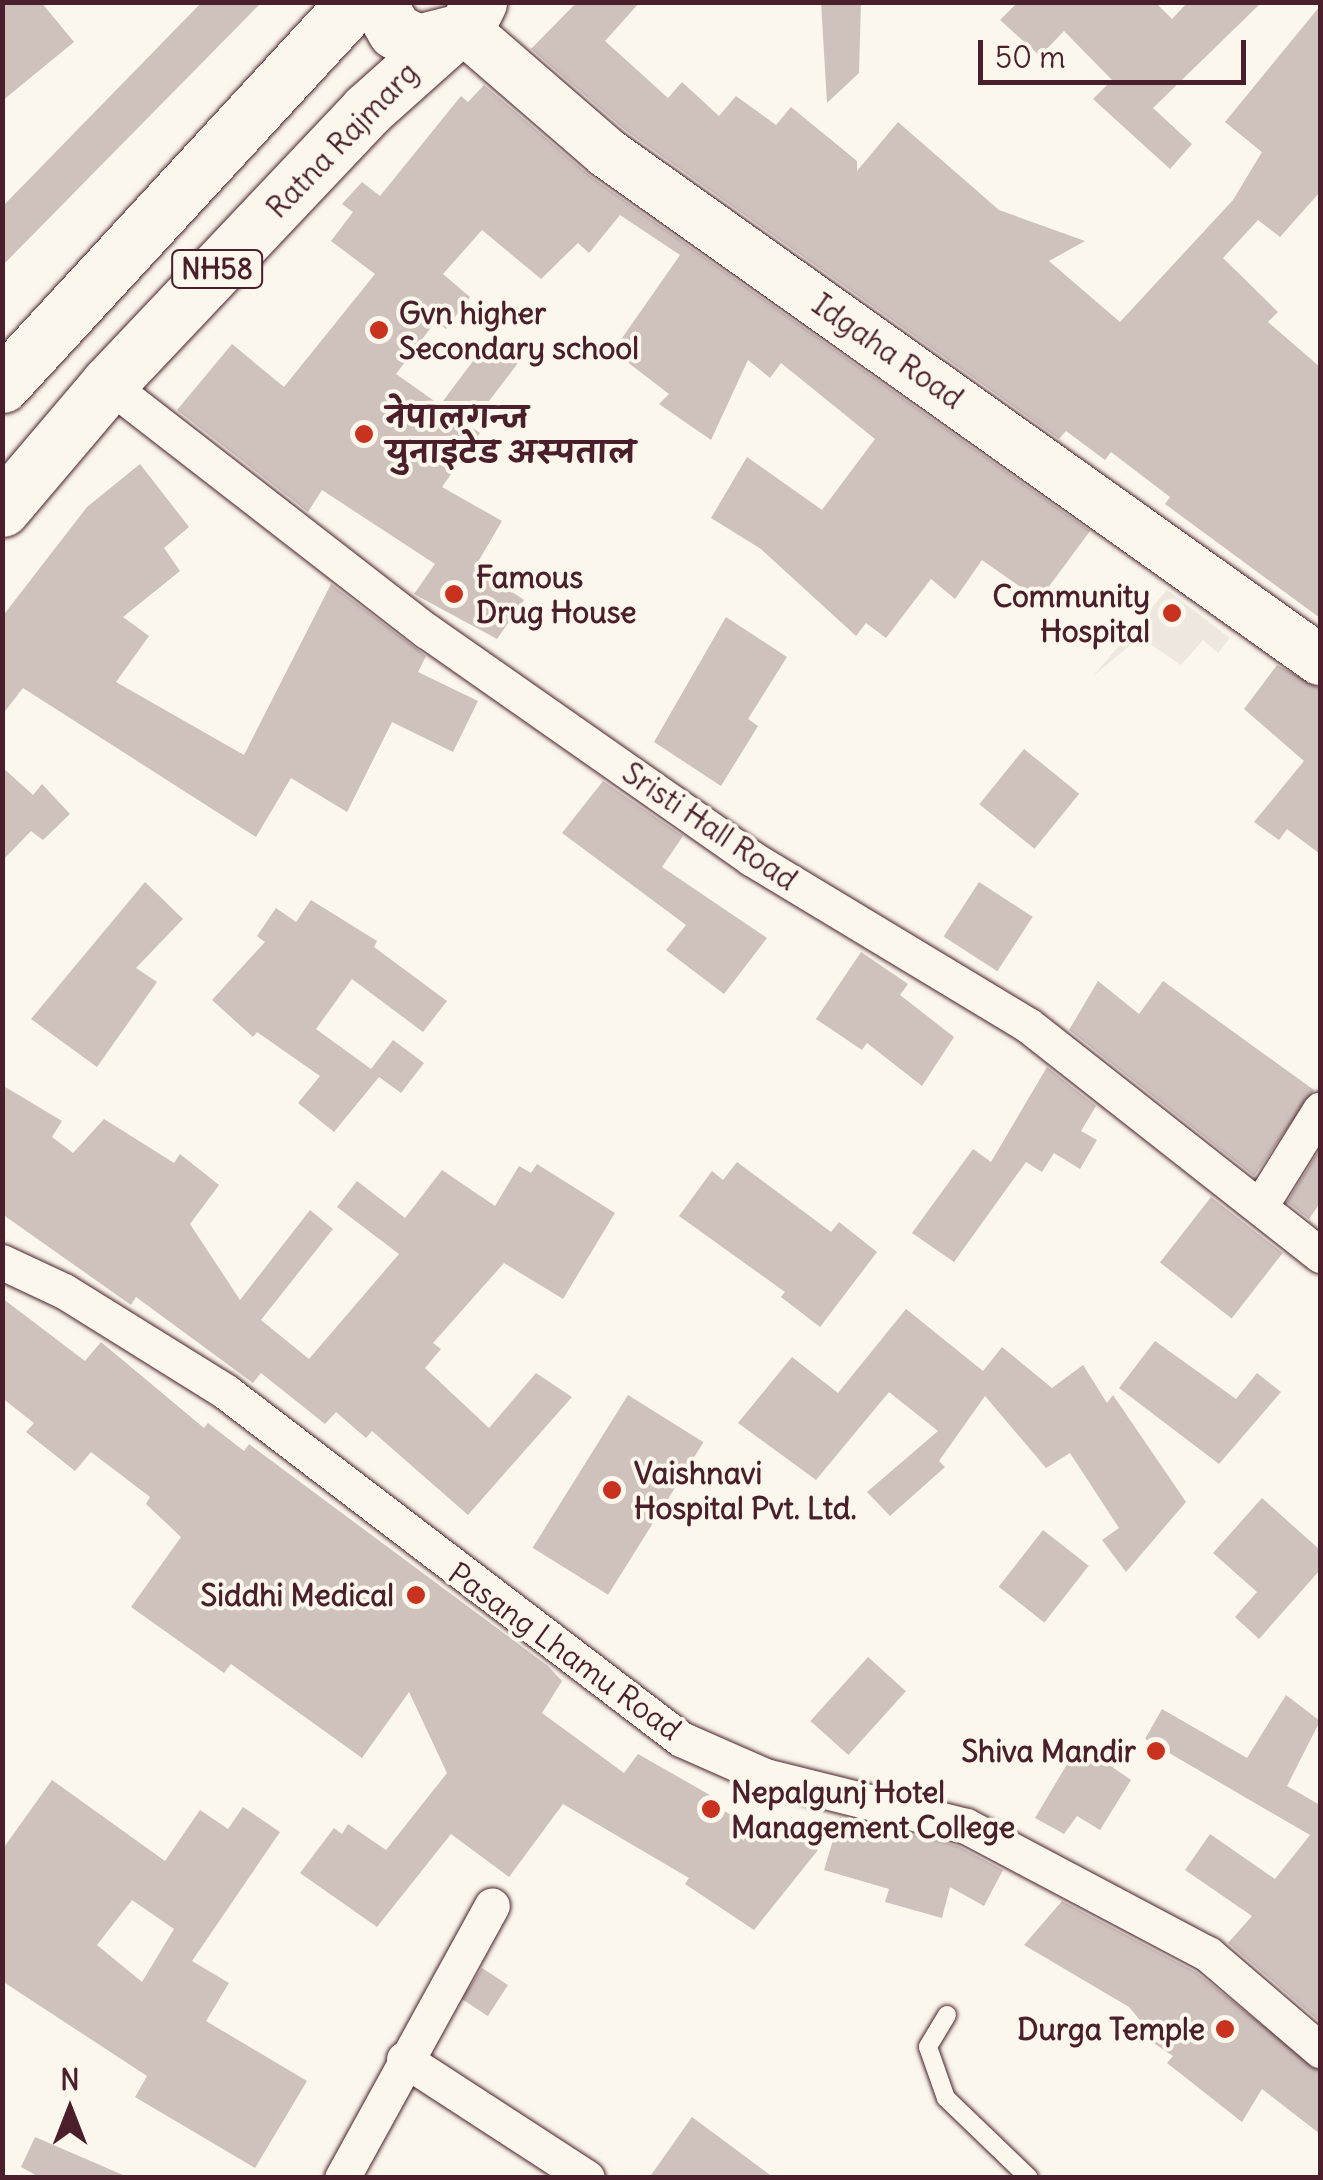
<!DOCTYPE html>
<html>
<head>
<meta charset="utf-8">
<style>
	body { margin:0 }
	#map { position:relative; width:1323px; height:2180px; overflow:hidden; background:#fbf7ec; font-family:Delius,"Playpen Sans Deva",sans-serif }
	div>[style] { position:absolute }
	[style*='--x'] { left:calc(var(--x)*1px); top:calc(var(--y)*1px); width:calc(var(--w)*1px); rotate:calc(var(--a)*1deg) }
	.built>* { inset:0; background:#eee7de }
	.building>* { inset:0; background:#cfc2bc; transform-origin:0 0 }
	.roads { filter:drop-shadow(0 0 2px #4a1f2b) drop-shadow(0 0 2px #4a1f2b) }
	.lane>* { height:18px; margin:-9px; padding:0 9px; transform-origin:9px; border-radius:9px; background:#fbf7ec }
	.street>* { height:35px; margin:-17.5px; padding:0 17.5px; transform-origin:17.5px; border-radius:17.5px; background:#fbf7ec }
	.secondary>* { height:50px; margin:-25px; padding:0 25px; transform-origin:25px; border-radius:25px; background:#fbf7ec }
	.highway>* { height:55px; margin:-27.5px; padding:0 27.5px; transform-origin:27.5px; border-radius:27.5px; background:#fbf7ec }
	.dots>* { width:28px; height:28px; translate:-50% -50%; box-sizing:border-box; border:5px solid #fbf7ec; border-radius:50% }
	span { translate:-50% -50%; white-space:nowrap; text-align:center; line-height:1.15; -webkit-text-stroke:8px #fbf7ec; paint-order:stroke }
	.shield-label span { padding:2px 8px; background:#fbf7ec; border:2px solid; border-radius:8px; -webkit-text-stroke-width:0 }
	.shield-label { font-size:28px; color:#4a1f2b; font-weight:700 }
	.street-label { font-size:30px; color:#4a1f2b }
	.poi-label { font-size:30px; color:#4a1f2b; font-weight:700 }
	.left { translate:0 -50%; text-align:left }
	.right { translate:-100% -50%; text-align:right }
	.frame { position:absolute; inset:0; border:5px solid #4a1f2b; pointer-events:none }
	.north { position:absolute; left:20px; top:2060px; width:100px; height:100px; -webkit-text-stroke:8px #fbf7ec; paint-order:stroke; rotate:0deg; font-size:28px; font-weight:700; line-height:40px; text-align:center; color:#4a1f2b }
	.north::after { content:''; display:block; margin:auto; width:35px; height:45px; background:#4a1f2b; clip-path:polygon(50% 0,100% 100%,50% 72%,0 100%) }
	.scale { position:absolute; left:978px; top:40px; width:268px; height:45px; box-sizing:border-box; border:5px solid #4a1f2b; border-top:0; padding-left:12px; font-size:30px; line-height:35px; white-space:nowrap; color:#4a1f2b; -webkit-text-stroke:8px #fbf7ec; paint-order:stroke }
</style>
</head>
<body>
<div id="map">
	<div class="built">
		<div style="clip-path:polygon(1167px 590px,1230px 638px,1218px 653px,1203px 640px,1181px 665px,1140px 637px,1093px 676px)"></div>
	</div>
	<div class="building">
		<div style="clip-path:polygon(2px 2px,41px 2px,74px 42px,2px 101px)"></div>
		<div style="clip-path:polygon(202px 2px,262px 2px,2px 266px,2px 207px)"></div>
		<div style="clip-path:polygon(577px 2px,640px 2px,605px 41px,668px 98px,682px 82px,719px 116px,736px 96px,776px 125px,791px 107px,857px 161px,857px 171px,898px 122px,999px 210px,1085px 241px,1049px 261px,1120px 322px,1233px 200px,1262px 152px,1225px 122px,1320px 6px,1320px 192px,1280px 237px,1258px 220px,1223px 258px,1278px 312px,1268px 322px,1320px 367px,1320px 618px,1165px 504px,1170px 497px,1111px 452px,1105px 460px,1066px 431px,1059px 439px,625px 130px,531px 49px)"></div>
		<div style="clip-path:polygon(821px 2px,861px 2px,859px 73px,827px 103px)"></div>
		<div style="clip-path:polygon(1018px 2px,1155px 2px,1172px 19px,1188px 2px,1262px 2px,1153px 108px,1192px 144px,1170px 169px,1093px 99px,1112px 80px,1064px 31px,1040px 56px,1000px 20px)"></div>
		<div style="clip-path:polygon(484px 85px,590px 176px,1090px 531px,1039px 600px,982px 560px,955px 599px,931px 579px,886px 638px,866px 623px,856px 636px,761px 549px,711px 518px,747px 457px,822px 510px,875px 439px,781px 363px,770px 378px,748px 360px,711px 440px,659px 404px,669px 394px,613px 351px,680px 255px,620px 215px,589px 253px,578px 243px,541px 279px,482px 230px,443px 274px,470px 297px,446px 329px,436px 321px,396px 374px,440px 405px,488px 341px,518px 363px,470px 426px,480px 433px,442px 487px,502px 521px,475px 567px,524px 600px,497px 639px,414px 594px,435px 564px,322px 490px,308px 512px,177px 410px,232px 344px,284px 387px,375px 274px,331px 241px,353px 212px,342px 204px,362px 182px,380px 196px,461px 96px,468px 102px)"></div>
		<div style="clip-path:polygon(140px 464px,189px 527px,164px 548px,180px 571px,123px 617px,149px 636px,116px 682px,244px 755px,331px 584px,426px 656px,418px 672px,478px 701px,453px 752px,392px 722px,347px 812px,291px 778px,256px 837px,23px 688px,2px 715px,2px 617px,87px 507px)"></div>
		<div style="clip-path:polygon(726px 617px,787px 657px,748px 719px,758px 726px,721px 786px,654px 742px)"></div>
		<div style="clip-path:polygon(1277px 665px,1320px 688px,1320px 854px,1287px 829px,1279px 840px,1254px 822px,1304px 761px,1244px 709px)"></div>
		<div style="left:1024px;top:749px;width:71px;height:71px;rotate:39deg"></div>
		<div style="clip-path:polygon(2px 767px,33px 795px,42px 784px,70px 814px,43px 840px,31px 831px,2px 861px)"></div>
		<div style="clip-path:polygon(603px 781px,683px 836px,662px 867px,767px 938px,724px 994px,666px 950px,686px 925px,562px 833px)"></div>
		<div style="clip-path:polygon(145px 882px,183px 919px,136px 968px,157px 982px,97px 1067px,31px 1019px)"></div>
		<div style="left:979px;top:882px;width:64px;height:65px;rotate:33deg"></div>
		<div style="clip-path:polygon(311px 900px,377px 941px,374px 947px,447px 1001px,423px 1032px,352px 979px,316px 1029px,371px 1069px,393px 1040px,424px 1063px,401px 1093px,379px 1077px,334px 1132px,298px 1103px,320px 1076px,257px 1032px,253px 1037px,212px 1000px,265px 942px,257px 936px,276px 908px,296px 922px)"></div>
		<div style="clip-path:polygon(861px 952px,908px 984px,900px 995px,954px 1037px,922px 1086px,867px 1043px,862px 1050px,816px 1019px)"></div>
		<div style="clip-path:polygon(1098px 981px,1139px 1014px,1163px 981px,1314px 1090px,1254px 1176px,1069px 1030px)"></div>
		<div style="clip-path:polygon(1047px 1067px,1096px 1106px,1081px 1131px,1097px 1140px,1080px 1169px,1054px 1153px,1042px 1172px,1026px 1162px,954px 1262px,912px 1233px,973px 1149px,991px 1162px)"></div>
		<div style="clip-path:polygon(2px 1085px,62px 1121px,52px 1137px,73px 1153px,104px 1119px,174px 1163px,180px 1154px,219px 1185px,190px 1224px,240px 1300px,310px 1210px,333px 1229px,261px 1320px,309px 1359px,399px 1254px,337px 1207px,357px 1181px,405px 1218px,442px 1170px,495px 1206px,519px 1166px,531px 1173px,537px 1164px,615px 1213px,563px 1299px,504px 1263px,433px 1343px,441px 1349px,425px 1368px,489px 1428px,536px 1373px,572px 1397px,468px 1515px,372px 1431px,366px 1438px,336px 1412px,325px 1424px,261px 1373px,253px 1383px,136px 1297px,131px 1305px,2px 1214px)"></div>
		<div style="clip-path:polygon(1320px 1149px,1320px 1203px,1309px 1219px,1287px 1202px)"></div>
		<div style="clip-path:polygon(737px 1162px,831px 1232px,839px 1222px,877px 1252px,820px 1327px,781px 1297px,785px 1292px,679px 1216px,712px 1171px,723px 1180px)"></div>
		<div style="left:1211px;top:1197px;width:91px;height:83px;rotate:38deg"></div>
		<div style="clip-path:polygon(2px 1298px,85px 1361px,101px 1342px,204px 1428px,208px 1423px,244px 1451px,249px 1444px,548px 1666px,562px 1681px,542px 1713px,624px 1773px,638px 1754px,724px 1803px,720px 1809px,772px 1836px,780px 1823px,818px 1850px,754px 1930px,685px 1884px,689px 1878px,563px 1804px,509px 1877px,451px 1834px,377px 1927px,300px 1873px,334px 1828px,342px 1834px,348px 1824px,386px 1850px,447px 1773px,409px 1692px,362px 1758px,231px 1664px,224px 1673px,131px 1607px,181px 1537px,146px 1504px,150px 1497px,91px 1452px,75px 1471px,26px 1432px,34px 1423px,2px 1398px)"></div>
		<div style="clip-path:polygon(906px 1309px,983px 1371px,1002px 1347px,1052px 1388px,1083px 1365px,1107px 1403px,1113px 1395px,1186px 1502px,1126px 1572px,1102px 1540px,1119px 1528px,1070px 1453px,1046px 1468px,985px 1396px,939px 1461px,945px 1467px,890px 1516px,867px 1492px,938px 1431px,889px 1392px,816px 1480px,738px 1423px,792px 1357px,838px 1393px)"></div>
		<div style="clip-path:polygon(1155px 1341px,1236px 1399px,1257px 1373px,1281px 1392px,1219px 1464px,1119px 1388px)"></div>
		<div style="left:628px;top:1395px;width:89px;height:180px;rotate:32deg"></div>
		<div style="clip-path:polygon(1262px 1498px,1320px 1550px,1320px 1570px,1259px 1639px,1235px 1617px,1257px 1592px,1213px 1553px)"></div>
		<div style="left:1043px;top:1530px;width:58px;height:72px;rotate:38deg"></div>
		<div style="left:868px;top:1657px;width:51px;height:86px;rotate:42deg"></div>
		<div style="clip-path:polygon(1286px 1695px,1320px 1721px,1287px 1786px,1320px 1805px,1320px 2022px,1228px 1943px,1252px 1916px,1185px 1870px,1210px 1834px,1275px 1879px,1310px 1835px,1145px 1739px,1162px 1709px,1247px 1758px)"></div>
		<div style="clip-path:polygon(1079px 1744px,1131px 1780px,1100px 1830px,1077px 1816px,1064px 1834px,1035px 1818px)"></div>
		<div style="clip-path:polygon(evenodd,52px 1780px,165px 1861px,200px 1810px,228px 1829px,243px 1807px,280px 1832px,192px 1961px,229px 1983px,206px 2021px,307px 2081px,255px 2168px,135px 2097px,147px 2076px,2px 1981px,2px 1850px,52px 1780px,132px 1900px,174px 1929px,142px 1982px,97px 1945px,132px 1900px)"></div>
		<div style="clip-path:polygon(840px 1817px,958px 1846px,1003px 1870px,984px 1906px,950px 1887px,942px 1918px,885px 1902px,889px 1889px,824px 1870px)"></div>
		<div style="clip-path:polygon(1062px 1901px,1196px 1972px,1320px 2071px,1320px 2134px,1262px 2089px,1242px 2122px,1167px 2063px,1173px 2056px,1140px 2034px,1145px 2026px,1129px 2007px,1024px 1945px)"></div>
		<div style="left:482px;top:1968px;width:31px;height:37px;rotate:33deg"></div>
		<div style="clip-path:polygon(692px 2117px,774px 2178px,649px 2178px)"></div>
		<div style="clip-path:polygon(35px 2137px,130px 2178px,41px 2178px,21px 2167px)"></div>
	</div>
	<div class="roads">
		<div class="lane">
			<div style="--x:947;--y:2015;--w:37;--a:121"></div>
			<div style="--x:928;--y:2047;--w:54;--a:70.6"></div>
			<div style="--x:946;--y:2098;--w:115;--a:43.9"></div>
		</div>
		<div class="street">
			<div style="--x:108;--y:384;--w:403;--a:37.8"></div>
			<div style="--x:427;--y:631;--w:396;--a:35"></div>
			<div style="--x:751;--y:858;--w:323;--a:31.1"></div>
			<div style="--x:1028;--y:1025;--w:372;--a:38.2"></div>
			<div style="--x:1262;--y:1203;--w:110;--a:-58.1"></div>
			<div style="--x:2;--y:1262;--w:68;--a:25.1"></div>
			<div style="--x:64;--y:1291;--w:191;--a:31.9"></div>
			<div style="--x:226;--y:1392;--w:572;--a:37.33"></div>
			<div style="--x:681;--y:1739;--w:92;--a:23.8"></div>
			<div style="--x:765;--y:1776;--w:207;--a:14"></div>
			<div style="--x:966;--y:1826;--w:274;--a:27.9"></div>
			<div style="--x:1208;--y:1954;--w:148;--a:40.6"></div>
			<div style="--x:404;--y:2059;--w:218;--a:33"></div>
			<div style="--x:342;--y:2178;--w:311;--a:-61.2"></div>
		</div>
		<div class="secondary">
			<div style="--x:465;--y:30;--w:188;--a:40.9"></div>
			<div style="--x:607;--y:153;--w:875;--a:35.42"></div>
		</div>
		<div class="highway">
			<div style="--x:378;--y:2;--w:34;--a:60"></div>
			<div style="--x:395;--y:31;--w:25;--a:26"></div>
			<div style="--x:418;--y:42;--w:49;--a:-14.3"></div>
			<div style="--x:465;--y:30;--w:31;--a:-63"></div>
			<div style="--x:2;--y:385;--w:521;--a:-47.33"></div>
			<div style="--x:2;--y:509;--w:164;--a:-49.7"></div>
			<div style="--x:108;--y:384;--w:377;--a:-46.6"></div>
			<div style="--x:367;--y:110;--w:102;--a:-41.8"></div>
		</div>
	</div>
	<div class="dots">
		<div style="left:379px;top:330px;background:#c8321e"></div>
		<div style="left:364px;top:434px;background:#c8321e"></div>
		<div style="left:454px;top:594px;background:#c8321e"></div>
		<div style="left:1172px;top:613px;background:#c8321e"></div>
		<div style="left:612px;top:1490px;background:#c8321e"></div>
		<div style="left:416px;top:1595px;background:#c8321e"></div>
		<div style="left:1156px;top:1751px;background:#c8321e"></div>
		<div style="left:711px;top:1809px;background:#c8321e"></div>
		<div style="left:1225px;top:2029px;background:#c8321e"></div>
	</div>
	<div class="shield-label">
		<span style="left:217px;top:269px">NH58</span>
	</div>
	<div class="street-label">
		<span style="left:342px;top:140px;rotate:-46deg">Ratna Rajmarg</span>
		<span style="left:888px;top:351px;rotate:35deg">Idgaha Road</span>
		<span style="left:710px;top:826px;rotate:34deg">Sristi Hall Road</span>
		<span style="left:565px;top:1651px;rotate:36deg">Pasang Lhamu Road</span>
	</div>
	<div class="poi-label">
		<span class="left" style="left:399px;top:330px">Gvn higher<br>Secondary school</span>
		<span class="left" style="left:386px;top:434px">नेपालगन्ज<br>युनाइटेड अस्पताल</span>
		<span class="left" style="left:476px;top:594px">Famous<br>Drug House</span>
		<span class="right" style="left:1150px;top:613px">Community<br>Hospital</span>
		<span class="left" style="left:634px;top:1490px">Vaishnavi<br>Hospital Pvt. Ltd.</span>
		<span class="right" style="left:394px;top:1595px">Siddhi Medical</span>
		<span class="right" style="left:1136px;top:1751px">Shiva Mandir</span>
		<span class="left" style="left:731px;top:1809px">Nepalgunj Hotel<br>Management College</span>
		<span class="right" style="left:1205px;top:2029px">Durga Temple</span>
	</div>
	<div class="frame"></div>
	<div class="north">N</div>
	<div class="scale">50 m</div>
</div>
</body>
</html>
